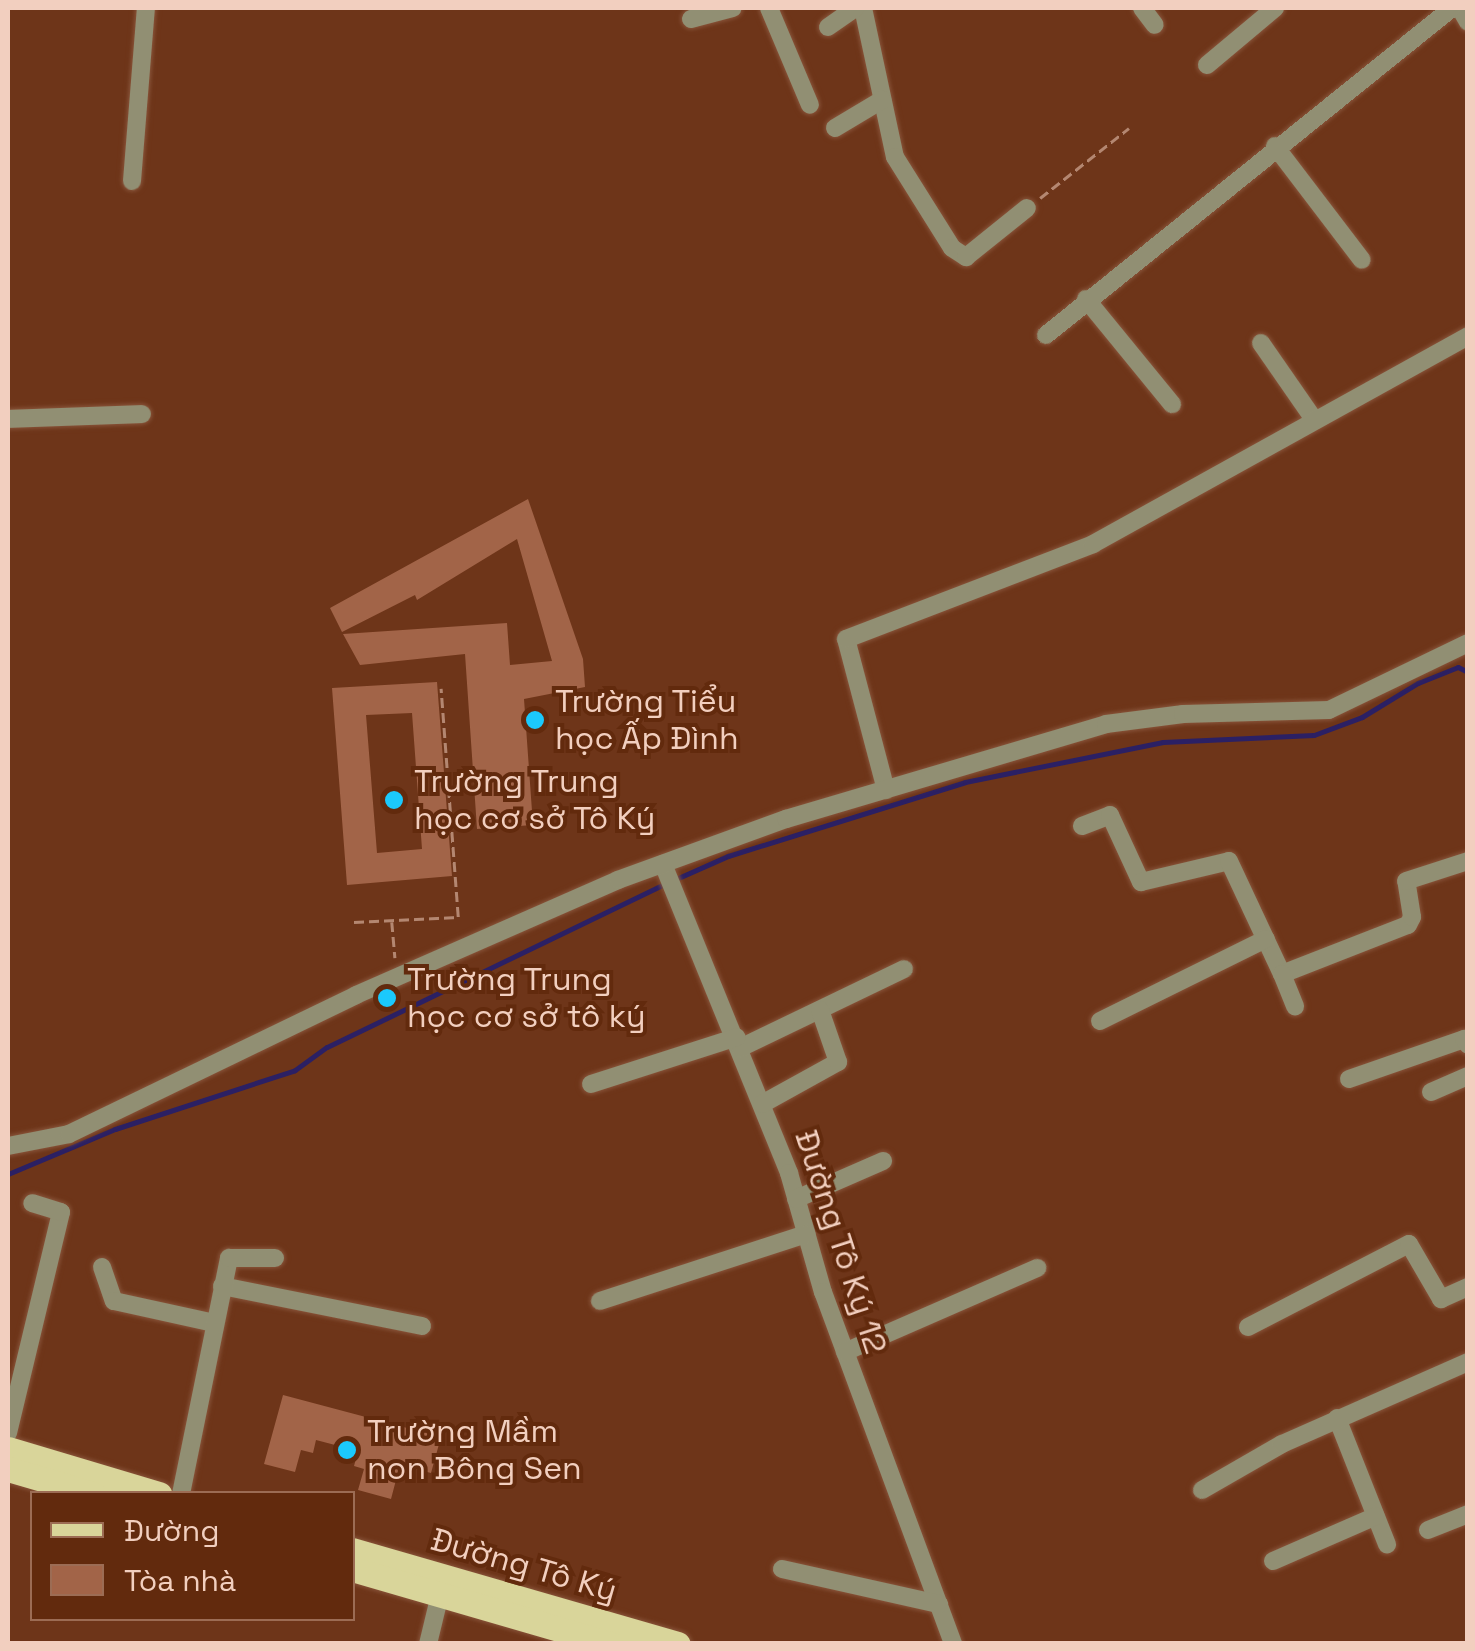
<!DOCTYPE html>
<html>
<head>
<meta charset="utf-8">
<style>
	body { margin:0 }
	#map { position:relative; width:1475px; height:1651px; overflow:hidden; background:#6e3519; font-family:"Space Grotesk",sans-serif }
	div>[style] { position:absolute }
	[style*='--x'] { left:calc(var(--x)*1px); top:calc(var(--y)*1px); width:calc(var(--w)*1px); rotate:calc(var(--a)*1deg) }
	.stream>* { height:5px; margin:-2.5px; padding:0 2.5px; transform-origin:2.5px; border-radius:2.5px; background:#2b2064 }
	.building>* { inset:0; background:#a26448 }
	.path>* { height:2.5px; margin-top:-1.25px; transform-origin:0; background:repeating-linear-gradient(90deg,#b48771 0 10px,transparent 0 15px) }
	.roads { filter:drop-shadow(0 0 2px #88543a) drop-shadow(0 0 2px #88543a) }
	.minor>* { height:18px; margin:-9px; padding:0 9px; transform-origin:9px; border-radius:9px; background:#918f73 }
	.major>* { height:25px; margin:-12.5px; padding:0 12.5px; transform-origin:12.5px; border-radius:12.5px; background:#d9d59a }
	.dots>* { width:28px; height:28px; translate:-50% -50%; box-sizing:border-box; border:5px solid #622a0d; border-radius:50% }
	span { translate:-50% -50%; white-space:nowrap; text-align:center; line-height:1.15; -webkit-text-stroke:8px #622a0d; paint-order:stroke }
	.poi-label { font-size:32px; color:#f2cfbf }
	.left { translate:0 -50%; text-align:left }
	.street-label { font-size:32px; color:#f2cfbf }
	.frame { position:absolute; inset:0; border:10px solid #f2cfbf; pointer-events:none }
	.legend { position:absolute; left:30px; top:1491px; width:325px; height:130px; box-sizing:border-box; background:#622a0d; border:2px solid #9c6c54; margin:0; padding:12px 18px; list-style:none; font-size:30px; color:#f2cfbf }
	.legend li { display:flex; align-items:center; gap:20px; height:50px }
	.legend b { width:50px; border:2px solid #9c6c54 }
</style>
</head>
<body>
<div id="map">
	<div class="stream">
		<div style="--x:676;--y:879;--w:57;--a:-23.9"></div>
		<div style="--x:728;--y:856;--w:248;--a:-17.3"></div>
		<div style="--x:965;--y:782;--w:202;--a:-11.4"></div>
		<div style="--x:1163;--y:742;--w:151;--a:-2.7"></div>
		<div style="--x:1314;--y:735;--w:51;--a:-20.6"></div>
		<div style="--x:1362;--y:717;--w:66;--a:-31.3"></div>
		<div style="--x:1418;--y:683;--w:43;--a:-21.8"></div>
		<div style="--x:1458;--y:667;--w:11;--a:27"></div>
		<div style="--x:8;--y:1174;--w:116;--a:-22.8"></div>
		<div style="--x:115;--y:1129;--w:189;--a:-18.1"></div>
		<div style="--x:295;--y:1070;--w:39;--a:-36"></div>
		<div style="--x:327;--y:1047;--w:377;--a:-25.8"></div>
	</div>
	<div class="building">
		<div style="clip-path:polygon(528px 499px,583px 659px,585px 687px,524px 699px,533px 825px,477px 829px,465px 654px,360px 665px,343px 634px,507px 623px,510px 665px,552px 661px,517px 539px,417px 600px,415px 595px,342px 632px,330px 608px)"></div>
		<div style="clip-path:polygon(evenodd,437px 682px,452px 876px,347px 885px,332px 688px,437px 682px,412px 713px,422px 849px,377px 853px,366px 715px,412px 713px)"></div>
		<div style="clip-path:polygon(283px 1395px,441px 1437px,431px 1473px,400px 1465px,391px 1499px,358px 1490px,364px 1469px,354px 1466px,358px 1451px,316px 1440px,313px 1453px,301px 1450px,295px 1472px,264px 1464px)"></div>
	</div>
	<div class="path">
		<div style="--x:1040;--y:198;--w:113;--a:-38.2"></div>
		<div style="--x:354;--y:922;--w:104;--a:-2.8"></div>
		<div style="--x:458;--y:917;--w:229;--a:-94.3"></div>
		<div style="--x:392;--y:922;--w:36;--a:85"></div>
	</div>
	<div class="roads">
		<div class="minor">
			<div style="--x:769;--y:8;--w:105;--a:67.1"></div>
			<div style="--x:863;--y:8;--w:152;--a:77.9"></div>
			<div style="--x:895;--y:157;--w:107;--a:57.9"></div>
			<div style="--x:952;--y:248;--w:17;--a:33"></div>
			<div style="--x:966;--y:257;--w:78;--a:-38.8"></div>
			<div style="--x:1142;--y:8;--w:21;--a:53"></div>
			<div style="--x:1460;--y:8;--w:16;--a:60"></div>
			<div style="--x:691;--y:19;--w:43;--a:-14.7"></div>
			<div style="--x:828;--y:27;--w:33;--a:-35"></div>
			<div style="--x:1207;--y:65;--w:89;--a:-40"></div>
			<div style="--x:835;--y:128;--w:55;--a:-30.8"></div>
			<div style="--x:1275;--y:146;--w:143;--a:52.7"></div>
			<div style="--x:132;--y:181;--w:174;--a:-85.4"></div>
			<div style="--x:1086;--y:299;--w:136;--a:50.7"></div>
			<div style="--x:1046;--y:335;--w:521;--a:-38.85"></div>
			<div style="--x:1261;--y:343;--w:91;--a:55.3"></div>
			<div style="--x:8;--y:419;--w:134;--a:-2.1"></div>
			<div style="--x:886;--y:790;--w:156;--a:-104.8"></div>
			<div style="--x:846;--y:639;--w:265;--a:-21"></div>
			<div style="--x:1093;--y:544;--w:429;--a:-29"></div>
			<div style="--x:1082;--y:826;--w:30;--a:-21"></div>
			<div style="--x:1110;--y:815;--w:74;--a:65.2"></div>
			<div style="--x:1141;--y:882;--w:90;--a:-13.4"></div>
			<div style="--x:1229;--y:861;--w:125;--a:64.9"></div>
			<div style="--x:1282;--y:974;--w:135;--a:-21.3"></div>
			<div style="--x:1408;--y:925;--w:9;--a:-63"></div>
			<div style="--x:1412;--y:917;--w:36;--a:-99"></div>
			<div style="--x:1406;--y:881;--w:65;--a:-17.9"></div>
			<div style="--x:663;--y:864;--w:334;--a:67.8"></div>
			<div style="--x:789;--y:1173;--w:124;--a:74.1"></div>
			<div style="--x:823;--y:1292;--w:375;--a:69.7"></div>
			<div style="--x:1282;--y:974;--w:35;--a:68"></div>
			<div style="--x:1100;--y:1021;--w:185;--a:-26.3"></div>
			<div style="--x:740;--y:1048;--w:182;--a:-25.7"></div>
			<div style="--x:1349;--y:1079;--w:122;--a:-19.2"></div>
			<div style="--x:1464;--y:1039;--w:7;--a:56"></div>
			<div style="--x:591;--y:1084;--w:153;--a:-17.8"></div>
			<div style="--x:1431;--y:1092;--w:40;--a:-23.4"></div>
			<div style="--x:762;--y:1104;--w:87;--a:-28.9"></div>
			<div style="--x:838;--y:1062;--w:55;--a:-109.1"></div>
			<div style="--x:8;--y:1146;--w:62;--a:-11.1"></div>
			<div style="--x:69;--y:1134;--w:319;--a:-25.8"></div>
			<div style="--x:356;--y:995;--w:286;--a:-23.7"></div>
			<div style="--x:618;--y:880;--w:179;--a:-20"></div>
			<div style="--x:786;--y:819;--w:334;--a:-16.5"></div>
			<div style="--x:1106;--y:724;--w:78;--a:-7.4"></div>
			<div style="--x:1183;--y:714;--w:146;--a:-1.6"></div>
			<div style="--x:1329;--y:710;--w:154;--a:-25.7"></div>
			<div style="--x:796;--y:1199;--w:95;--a:-23.6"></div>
			<div style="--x:102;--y:1267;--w:36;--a:71"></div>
			<div style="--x:114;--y:1301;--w:102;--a:12.4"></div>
			<div style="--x:222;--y:1286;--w:204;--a:11.3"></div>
			<div style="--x:600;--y:1301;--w:217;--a:-18"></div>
			<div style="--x:1248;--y:1327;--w:181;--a:-27.3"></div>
			<div style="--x:1409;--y:1244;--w:64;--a:59.8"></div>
			<div style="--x:1441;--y:1299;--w:30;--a:-24"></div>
			<div style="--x:845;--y:1352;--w:210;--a:-23.6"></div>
			<div style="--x:1337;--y:1418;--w:136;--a:68.4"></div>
			<div style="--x:8;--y:1433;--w:227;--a:-76.5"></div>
			<div style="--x:61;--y:1212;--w:30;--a:-163"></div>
			<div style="--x:1202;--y:1490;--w:92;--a:-29.9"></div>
			<div style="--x:1282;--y:1444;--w:203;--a:-23.8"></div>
			<div style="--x:181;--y:1494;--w:241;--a:-78.5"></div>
			<div style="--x:229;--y:1258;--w:46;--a:0"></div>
			<div style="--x:1428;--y:1530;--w:43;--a:-21.8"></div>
			<div style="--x:1273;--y:1561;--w:112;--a:-23.6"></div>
			<div style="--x:782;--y:1569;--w:161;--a:12.6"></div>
			<div style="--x:428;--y:1644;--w:60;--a:-76.4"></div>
		</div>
		<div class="major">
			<div style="--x:8;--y:1449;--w:158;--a:16.6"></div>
			<div style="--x:8;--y:1469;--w:89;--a:16.4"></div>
			<div style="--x:352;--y:1550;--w:339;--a:16.1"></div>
			<div style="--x:352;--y:1569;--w:269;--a:16.2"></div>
		</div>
	</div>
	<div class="dots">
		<div style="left:535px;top:720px;background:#1bc9fc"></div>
		<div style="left:394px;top:800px;background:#1bc9fc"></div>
		<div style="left:387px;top:998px;background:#1bc9fc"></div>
		<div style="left:347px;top:1450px;background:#1bc9fc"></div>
	</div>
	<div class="poi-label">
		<span class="left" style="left:555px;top:720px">Trường Tiểu<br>học Ấp Đình</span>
		<span class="left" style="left:414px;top:800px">Trường Trung<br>học cơ sở Tô Ký</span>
		<span class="left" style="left:407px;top:998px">Trường Trung<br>học cơ sở tô ký</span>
		<span class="left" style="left:367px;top:1450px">Trường Mầm<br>non Bông Sen</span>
	</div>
	<div class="street-label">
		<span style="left:841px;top:1242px;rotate:72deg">Đường Tô Ký 12</span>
		<span style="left:524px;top:1565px;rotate:16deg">Đường Tô Ký</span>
	</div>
	<div class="frame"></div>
	<ul class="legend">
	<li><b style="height:12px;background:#d9d59a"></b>Đường</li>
	<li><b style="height:28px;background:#a26448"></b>Tòa nhà</li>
	</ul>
</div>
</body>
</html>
